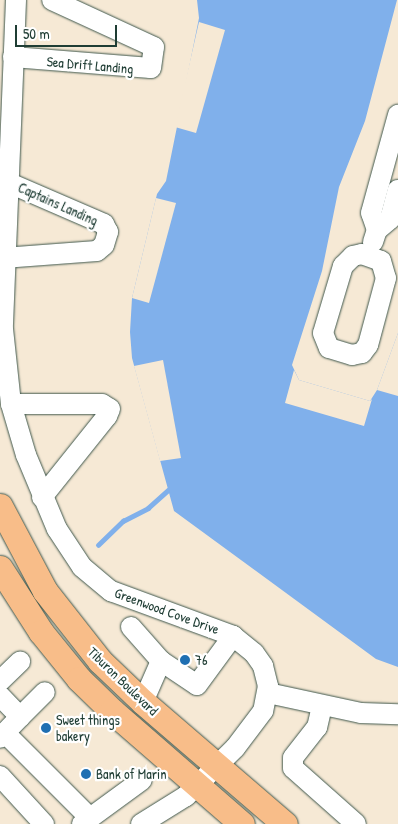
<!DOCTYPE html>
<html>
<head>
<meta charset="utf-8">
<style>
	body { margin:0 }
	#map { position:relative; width:398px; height:824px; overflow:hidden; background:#f6e9d5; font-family:"Patrick Hand",sans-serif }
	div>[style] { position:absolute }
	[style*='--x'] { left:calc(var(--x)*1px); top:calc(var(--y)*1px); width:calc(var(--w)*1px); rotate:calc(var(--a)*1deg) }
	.water>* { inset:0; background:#80b0eb }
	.pier>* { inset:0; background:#f6e9d5 }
	.stream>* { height:4.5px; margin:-2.25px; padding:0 2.25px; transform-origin:2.25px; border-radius:2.25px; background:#80b0eb }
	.roads { filter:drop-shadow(0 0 1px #3f574c) drop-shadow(0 0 1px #3f574c) }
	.minor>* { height:20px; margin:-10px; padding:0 10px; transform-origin:10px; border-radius:10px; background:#fff }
	.major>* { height:25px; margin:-12.5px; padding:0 12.5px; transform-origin:12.5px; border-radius:12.5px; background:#f8bd89 }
	.dots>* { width:14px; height:14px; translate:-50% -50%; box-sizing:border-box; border:2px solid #fff; border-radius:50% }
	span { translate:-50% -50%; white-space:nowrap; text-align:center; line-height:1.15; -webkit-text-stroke:4.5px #fff; paint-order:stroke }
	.street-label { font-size:14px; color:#1f3d34 }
	.poi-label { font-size:14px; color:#1f3d34 }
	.left { translate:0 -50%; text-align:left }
	.scale { position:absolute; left:15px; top:25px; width:102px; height:22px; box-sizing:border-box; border:2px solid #1f3d34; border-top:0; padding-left:6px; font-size:15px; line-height:18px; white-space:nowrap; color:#1f3d34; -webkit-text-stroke:4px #fff; paint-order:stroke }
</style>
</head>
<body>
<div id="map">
	<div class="water">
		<div style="clip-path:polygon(197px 0,397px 0,365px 121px,339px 187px,322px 271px,292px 365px,299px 380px,370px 401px,377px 390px,398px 333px,398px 667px,376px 659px,174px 511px,132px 358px,130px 332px,132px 298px,157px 194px,166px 181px,199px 18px)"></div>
	</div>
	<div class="pier">
		<div style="clip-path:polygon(199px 22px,225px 30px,196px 133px,175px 127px)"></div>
		<div style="clip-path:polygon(156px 198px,176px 203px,149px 303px,132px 298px)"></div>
		<div style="clip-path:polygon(398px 333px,398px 396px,377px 390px)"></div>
		<div style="clip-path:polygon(163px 360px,181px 458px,160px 461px,134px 366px)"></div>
		<div style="clip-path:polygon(294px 370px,299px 380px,370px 401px,372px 399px,364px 426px,285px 403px)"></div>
	</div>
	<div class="stream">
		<div style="--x:98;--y:545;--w:35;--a:-44"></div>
		<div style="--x:123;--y:521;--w:28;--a:-27"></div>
		<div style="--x:148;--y:508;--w:27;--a:-42"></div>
	</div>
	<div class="roads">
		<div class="minor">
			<div style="--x:16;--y:0;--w:329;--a:92.3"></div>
			<div style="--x:3;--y:329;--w:75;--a:83.9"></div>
			<div style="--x:11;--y:404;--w:53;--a:73.6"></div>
			<div style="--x:26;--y:455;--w:80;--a:67.3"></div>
			<div style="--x:57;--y:529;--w:45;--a:56.7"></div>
			<div style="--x:82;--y:567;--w:38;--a:40"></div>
			<div style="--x:111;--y:591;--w:130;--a:20.2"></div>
			<div style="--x:233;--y:636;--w:27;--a:39"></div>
			<div style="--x:254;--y:653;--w:16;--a:55"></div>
			<div style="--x:263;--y:666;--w:21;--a:76"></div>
			<div style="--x:268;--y:686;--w:25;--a:101"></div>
			<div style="--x:263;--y:711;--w:46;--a:127.1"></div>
			<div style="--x:235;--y:748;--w:69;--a:135.6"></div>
			<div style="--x:186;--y:796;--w:53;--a:148.1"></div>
			<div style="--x:13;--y:57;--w:138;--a:4.6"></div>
			<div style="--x:151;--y:68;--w:21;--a:-82"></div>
			<div style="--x:154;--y:47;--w:112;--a:-155.3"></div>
			<div style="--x:377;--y:230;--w:18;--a:-109"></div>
			<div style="--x:371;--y:213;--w:102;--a:-74.6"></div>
			<div style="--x:373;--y:242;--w:13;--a:-72"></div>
			<div style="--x:377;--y:230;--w:17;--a:-40"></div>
			<div style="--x:390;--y:219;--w:30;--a:-75"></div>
			<div style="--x:362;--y:254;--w:20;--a:20"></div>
			<div style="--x:381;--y:261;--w:18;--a:74"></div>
			<div style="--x:386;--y:278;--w:69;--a:105"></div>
			<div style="--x:368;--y:345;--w:10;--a:127"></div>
			<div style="--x:362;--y:353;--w:10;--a:169"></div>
			<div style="--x:352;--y:355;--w:24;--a:-163"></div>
			<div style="--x:329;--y:348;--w:16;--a:-112"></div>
			<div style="--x:323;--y:333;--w:70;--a:-73.4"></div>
			<div style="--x:343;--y:266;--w:14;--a:-45"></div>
			<div style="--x:353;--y:256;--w:9;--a:-13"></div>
			<div style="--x:3;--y:258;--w:94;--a:-4.3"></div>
			<div style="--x:97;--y:251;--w:9;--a:-41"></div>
			<div style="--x:104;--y:245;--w:14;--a:-73"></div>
			<div style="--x:108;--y:232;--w:9;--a:-117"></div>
			<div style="--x:104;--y:224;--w:106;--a:-156.6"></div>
			<div style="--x:11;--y:404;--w:91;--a:0"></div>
			<div style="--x:102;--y:404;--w:9;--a:32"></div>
			<div style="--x:110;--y:409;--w:8;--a:113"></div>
			<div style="--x:107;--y:416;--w:104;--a:128.7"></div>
			<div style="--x:131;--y:627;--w:45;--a:48.6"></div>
			<div style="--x:161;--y:661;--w:43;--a:33.7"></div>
			<div style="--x:197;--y:685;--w:61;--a:-53.7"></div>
			<div style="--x:0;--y:681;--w:28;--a:-44"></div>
			<div style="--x:268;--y:693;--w:95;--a:12.1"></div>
			<div style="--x:361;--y:713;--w:37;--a:2"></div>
			<div style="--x:0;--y:696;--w:29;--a:46"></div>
			<div style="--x:20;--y:717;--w:29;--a:134"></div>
			<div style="--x:143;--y:702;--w:45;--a:-66.3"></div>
			<div style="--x:322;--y:706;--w:22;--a:103"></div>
			<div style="--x:317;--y:727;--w:39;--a:128"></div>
			<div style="--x:293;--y:758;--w:10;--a:90"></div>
			<div style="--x:293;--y:768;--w:84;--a:41.6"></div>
			<div style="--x:20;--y:717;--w:35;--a:-45"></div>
			<div style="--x:5;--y:733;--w:120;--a:45"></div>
			<div style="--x:90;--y:818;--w:10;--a:143"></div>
			<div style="--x:0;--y:776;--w:65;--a:47.5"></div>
			<div style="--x:90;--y:818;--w:64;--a:-36.2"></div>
		</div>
		<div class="major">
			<div style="--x:0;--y:506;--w:96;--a:62.1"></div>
			<div style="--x:45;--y:591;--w:89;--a:51.8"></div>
			<div style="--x:100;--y:661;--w:59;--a:43.6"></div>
			<div style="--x:143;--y:702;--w:187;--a:40.7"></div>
			<div style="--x:0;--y:568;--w:76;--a:57.4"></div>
			<div style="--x:41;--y:632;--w:60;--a:51"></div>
			<div style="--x:79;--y:679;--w:46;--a:44.1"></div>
			<div style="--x:112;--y:711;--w:172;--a:41"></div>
		</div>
	</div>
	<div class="dots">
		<div style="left:185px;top:660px;background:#1f6fb2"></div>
		<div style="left:46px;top:728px;background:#1f6fb2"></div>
		<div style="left:86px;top:774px;background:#1f6fb2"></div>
	</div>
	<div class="street-label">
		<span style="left:90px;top:65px;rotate:5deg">Sea Drift Landing</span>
		<span style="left:58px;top:204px;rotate:24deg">Captains Landing</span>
		<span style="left:167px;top:611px;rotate:20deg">Greenwood Cove Drive</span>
		<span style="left:123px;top:681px;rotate:44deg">Tiburon Boulevard</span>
	</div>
	<div class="poi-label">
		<span class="left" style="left:195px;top:660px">76</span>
		<span class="left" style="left:56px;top:728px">Sweet things<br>bakery</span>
		<span class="left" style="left:96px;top:774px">Bank of Marin</span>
	</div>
	<div class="scale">50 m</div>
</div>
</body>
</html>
